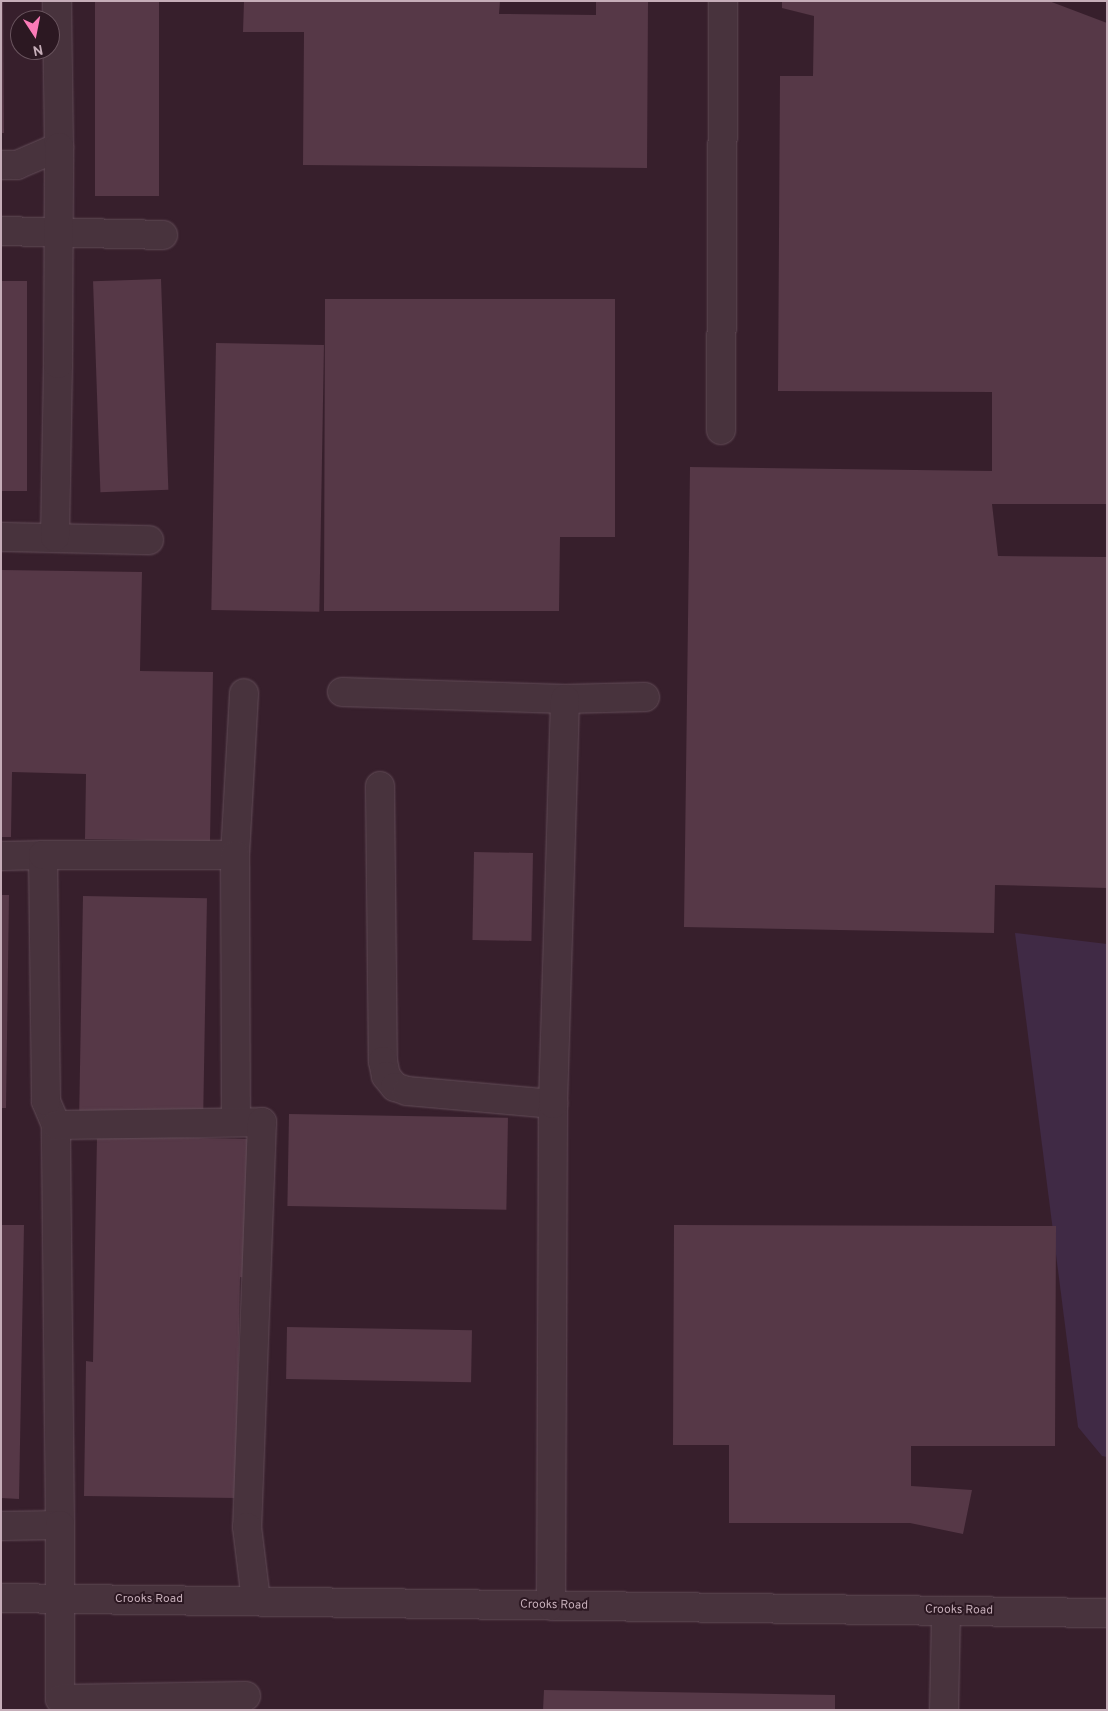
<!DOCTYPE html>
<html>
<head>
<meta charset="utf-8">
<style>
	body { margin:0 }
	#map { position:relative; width:1108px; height:1711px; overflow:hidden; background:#371f2c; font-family:Overpass,sans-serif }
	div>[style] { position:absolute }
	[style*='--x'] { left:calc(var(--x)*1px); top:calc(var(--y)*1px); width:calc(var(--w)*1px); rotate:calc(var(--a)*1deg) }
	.green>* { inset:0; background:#402a45 }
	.building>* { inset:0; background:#563847; transform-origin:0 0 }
	.roads { filter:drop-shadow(0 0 1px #634d58) drop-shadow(0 0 1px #634d58) }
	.minor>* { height:28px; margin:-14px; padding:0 14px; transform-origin:14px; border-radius:14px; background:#48333d }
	span { translate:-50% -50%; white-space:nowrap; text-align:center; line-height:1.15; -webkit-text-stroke:4px #2c1822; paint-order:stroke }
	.street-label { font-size:12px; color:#c5adb8 }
	.frame { position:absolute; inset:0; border:2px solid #c5adb8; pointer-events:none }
	.north { position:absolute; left:10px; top:10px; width:50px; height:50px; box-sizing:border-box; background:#2c1822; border:1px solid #69545e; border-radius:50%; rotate:169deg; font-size:14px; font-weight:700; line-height:20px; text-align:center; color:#c5adb8 }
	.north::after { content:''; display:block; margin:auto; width:18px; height:22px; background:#fb7bb8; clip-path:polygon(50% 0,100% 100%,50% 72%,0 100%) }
</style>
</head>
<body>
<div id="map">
	<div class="green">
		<div style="clip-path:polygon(1015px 933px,1107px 944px,1107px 1457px,1102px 1456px,1078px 1427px)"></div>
	</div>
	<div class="building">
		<div style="clip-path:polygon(1px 1px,3px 1px,4px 133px,1px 133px)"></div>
		<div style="left:95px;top:1px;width:64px;height:195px"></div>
		<div style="clip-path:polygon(244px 1px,500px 1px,499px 14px,596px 15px,596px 1px,648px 1px,647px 168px,303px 165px,304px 32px,243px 32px)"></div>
		<div style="clip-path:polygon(782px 1px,1049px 1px,1107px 23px,1107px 504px,992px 504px,998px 556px,1107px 557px,1107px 888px,995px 885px,994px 933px,684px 927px,690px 467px,992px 471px,992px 392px,778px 391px,780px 76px,813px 76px,814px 16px,782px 8px)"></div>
		<div style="left:161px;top:279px;width:211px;height:68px;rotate:88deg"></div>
		<div style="left:1px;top:281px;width:26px;height:210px"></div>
		<div style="clip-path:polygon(325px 299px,615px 299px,615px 537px,560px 537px,559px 611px,324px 611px)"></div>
		<div style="left:216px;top:343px;width:108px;height:267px;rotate:1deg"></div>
		<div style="clip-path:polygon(1px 570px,142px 572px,140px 671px,213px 672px,210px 841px,85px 839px,86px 774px,12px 772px,11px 837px,1px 837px)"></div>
		<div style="left:474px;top:852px;width:59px;height:88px;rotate:1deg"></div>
		<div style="clip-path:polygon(1px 895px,9px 895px,6px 1108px,1px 1108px)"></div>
		<div style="left:83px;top:896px;width:124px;height:216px;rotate:1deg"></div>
		<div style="left:289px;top:1114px;width:219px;height:92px;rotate:1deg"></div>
		<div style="clip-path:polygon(97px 1136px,248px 1139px,246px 1278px,240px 1277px,236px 1498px,84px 1496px,86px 1361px,93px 1362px)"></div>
		<div style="clip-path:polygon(1px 1225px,24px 1225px,19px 1499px,1px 1498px)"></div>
		<div style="clip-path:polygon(674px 1225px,1056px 1226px,1055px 1446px,911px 1446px,911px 1486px,972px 1490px,963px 1534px,910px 1523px,729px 1523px,729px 1445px,673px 1445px)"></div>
		<div style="left:287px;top:1327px;width:185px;height:52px;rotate:1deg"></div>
		<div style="clip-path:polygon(544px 1690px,835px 1695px,835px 1710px,543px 1710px)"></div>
	</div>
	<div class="roads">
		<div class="minor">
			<div style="--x:1;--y:165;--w:16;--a:0"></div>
			<div style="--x:17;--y:165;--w:46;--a:-23.2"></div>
			<div style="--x:59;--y:147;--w:146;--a:-90.8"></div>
			<div style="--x:1;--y:231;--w:162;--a:1.4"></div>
			<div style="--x:721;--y:430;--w:429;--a:-89.7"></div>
			<div style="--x:1;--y:537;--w:148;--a:1.2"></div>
			<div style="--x:55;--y:537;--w:173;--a:-89"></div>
			<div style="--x:58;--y:364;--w:217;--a:-89.7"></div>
			<div style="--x:342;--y:692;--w:223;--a:1.8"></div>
			<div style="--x:565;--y:699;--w:80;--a:-1.4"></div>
			<div style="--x:380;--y:786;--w:275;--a:89.4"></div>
			<div style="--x:383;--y:1061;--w:15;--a:79"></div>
			<div style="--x:386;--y:1076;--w:14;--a:51"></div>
			<div style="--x:395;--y:1087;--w:13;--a:18"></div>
			<div style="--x:407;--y:1091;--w:147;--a:5.1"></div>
			<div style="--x:235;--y:855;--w:162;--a:-86.8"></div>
			<div style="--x:1;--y:856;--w:42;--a:-1.4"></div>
			<div style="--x:56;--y:1125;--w:26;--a:-113"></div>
			<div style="--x:46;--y:1101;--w:246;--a:-90.7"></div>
			<div style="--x:43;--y:855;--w:192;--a:0"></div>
			<div style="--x:235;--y:855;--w:267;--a:89.8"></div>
			<div style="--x:60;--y:1525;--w:400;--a:-90.6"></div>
			<div style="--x:56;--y:1125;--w:206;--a:-0.8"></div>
			<div style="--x:262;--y:1122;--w:405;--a:92.1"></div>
			<div style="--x:247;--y:1527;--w:74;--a:83"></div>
			<div style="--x:1;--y:1526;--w:59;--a:-1"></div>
			<div style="--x:60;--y:1525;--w:174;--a:90"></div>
			<div style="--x:60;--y:1699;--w:186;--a:-0.9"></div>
			<div style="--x:1;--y:1598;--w:1106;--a:0.78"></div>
			<div style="--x:551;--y:1606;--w:502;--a:-89.77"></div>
			<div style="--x:553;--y:1104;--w:405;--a:-88.3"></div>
			<div style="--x:944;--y:1710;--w:99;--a:-88.8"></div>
		</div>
	</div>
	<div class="street-label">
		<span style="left:149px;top:1600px">Crooks Road</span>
		<span style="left:554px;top:1606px;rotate:1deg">Crooks Road</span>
		<span style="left:959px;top:1611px;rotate:1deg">Crooks Road</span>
	</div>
	<div class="frame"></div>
	<div class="north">N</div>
</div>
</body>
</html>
